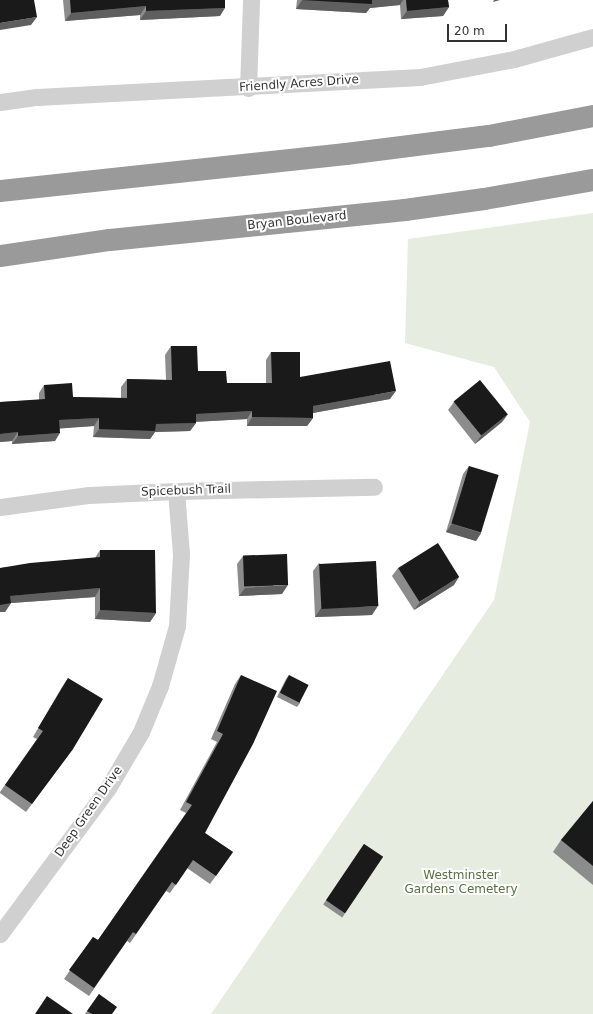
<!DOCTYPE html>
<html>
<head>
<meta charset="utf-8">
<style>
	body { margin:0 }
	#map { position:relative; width:593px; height:1014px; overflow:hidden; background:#fff; font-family:"DejaVu Sans",sans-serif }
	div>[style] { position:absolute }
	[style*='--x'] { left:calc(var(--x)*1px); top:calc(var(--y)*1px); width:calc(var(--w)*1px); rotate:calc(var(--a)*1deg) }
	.green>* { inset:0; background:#e6ecdf }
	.minor>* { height:17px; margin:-8.5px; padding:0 8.5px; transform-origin:8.5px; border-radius:8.5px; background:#d0d0d0 }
	.motorway>* { height:22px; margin:-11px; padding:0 11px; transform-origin:11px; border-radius:11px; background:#9a9a9a }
	.wall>* { inset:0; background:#8c8c8c; transform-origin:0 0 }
	.shaded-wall>* { inset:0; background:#5f5f5f }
	.building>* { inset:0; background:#1a1a1a; transform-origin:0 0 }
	span { translate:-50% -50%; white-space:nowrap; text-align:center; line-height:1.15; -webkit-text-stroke:4px #fff; paint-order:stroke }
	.street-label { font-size:12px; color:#333 }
	.park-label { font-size:12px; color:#56703f }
	.scale { position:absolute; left:447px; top:24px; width:60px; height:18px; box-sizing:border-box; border:2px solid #333; border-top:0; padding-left:5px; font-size:12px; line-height:14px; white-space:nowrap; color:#333; -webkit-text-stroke:3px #fff; paint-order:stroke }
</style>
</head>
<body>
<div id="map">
	<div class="green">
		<div style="clip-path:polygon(593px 213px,593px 1014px,211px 1014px,494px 600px,530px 422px,494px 367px,405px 343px,408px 239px)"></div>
	</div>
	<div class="minor">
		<div style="--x:248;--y:88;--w:88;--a:-88"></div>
		<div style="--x:0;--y:102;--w:37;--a:-8"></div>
		<div style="--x:37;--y:97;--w:384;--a:-3"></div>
		<div style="--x:420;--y:77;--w:96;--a:-10.8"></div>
		<div style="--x:514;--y:59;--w:82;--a:-15.6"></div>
		<div style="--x:0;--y:507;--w:90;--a:-7.7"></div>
		<div style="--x:89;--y:495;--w:87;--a:-2.6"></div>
		<div style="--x:176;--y:491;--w:198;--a:-1.2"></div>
		<div style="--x:0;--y:934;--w:182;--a:-53.5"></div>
		<div style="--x:108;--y:788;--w:65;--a:-59.5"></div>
		<div style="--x:141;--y:732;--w:50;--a:-67.6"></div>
		<div style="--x:160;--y:686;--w:62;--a:-74.2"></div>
		<div style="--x:177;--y:626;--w:72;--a:-86.8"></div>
		<div style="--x:181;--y:554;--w:63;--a:-94.5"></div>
	</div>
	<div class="motorway">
		<div style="--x:0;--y:191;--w:348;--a:-6.1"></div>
		<div style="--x:346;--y:154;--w:144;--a:-7.2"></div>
		<div style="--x:489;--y:136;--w:106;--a:-10.9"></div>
		<div style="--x:0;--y:256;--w:111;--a:-8.3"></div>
		<div style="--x:110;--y:240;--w:297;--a:-5.8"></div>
		<div style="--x:405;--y:210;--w:80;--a:-7.9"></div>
		<div style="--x:484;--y:199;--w:111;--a:-9.9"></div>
	</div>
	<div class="wall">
		<div style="clip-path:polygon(63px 0,225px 0,220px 16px,140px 20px,140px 15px,65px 21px)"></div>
		<div style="clip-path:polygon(297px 0,448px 0,449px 7px,443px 16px,401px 19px,400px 5px,370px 8px,366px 13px,296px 9px)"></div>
		<div style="clip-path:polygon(171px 346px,198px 371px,227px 383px,266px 383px,266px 360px,271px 352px,300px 377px,390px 399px,313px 413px,313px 418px,307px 426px,247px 426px,247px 419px,196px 422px,196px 423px,190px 431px,155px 432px,150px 439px,93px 437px,94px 426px,60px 428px,55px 441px,12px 444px,12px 441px,0 442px,0 402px,39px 400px,39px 393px,44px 385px,73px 397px,121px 398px,121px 387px,127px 379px,166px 380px,165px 355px)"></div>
		<div style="clip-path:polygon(454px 402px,508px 414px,502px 422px,475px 444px,448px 410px)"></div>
		<div style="clip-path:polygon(469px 466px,481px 533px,476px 541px,446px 532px,463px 474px)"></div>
		<div style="clip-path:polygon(100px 550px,156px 613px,150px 622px,95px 619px,95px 597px,11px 603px,5px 612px,0 612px,0 568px,95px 558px)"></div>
		<div style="clip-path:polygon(243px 556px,282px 594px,239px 596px,237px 564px)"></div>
		<div style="clip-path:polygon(319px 563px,372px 615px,315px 617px,313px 571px)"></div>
		<div style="clip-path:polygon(398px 568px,454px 585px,414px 610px,392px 576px)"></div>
		<div style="clip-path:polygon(241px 675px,205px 833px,233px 852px,210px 884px,187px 868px,170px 893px,166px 891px,130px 943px,127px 941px,89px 996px,64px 979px,93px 937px,98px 940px,186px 813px,180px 810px,217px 742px,211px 739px,235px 684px)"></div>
		<div style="clip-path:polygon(289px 675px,300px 703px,297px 707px,277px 697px,286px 679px)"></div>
		<div style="clip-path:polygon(68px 678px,73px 749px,26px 812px,0 793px,0 792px,37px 739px,33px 737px,62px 687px)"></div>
		<div style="clip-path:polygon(593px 801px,593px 885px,553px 852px,561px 840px)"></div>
		<div style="left:364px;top:844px;width:23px;height:73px;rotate:34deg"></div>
		<div style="clip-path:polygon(99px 994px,112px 1014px,85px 1014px)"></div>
	</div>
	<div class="shaded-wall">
		<div style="clip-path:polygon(302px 0,403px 0,400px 5px,370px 8px,366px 13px,296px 9px)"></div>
		<div style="clip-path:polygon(494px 0,500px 0,493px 2px)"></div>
		<div style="clip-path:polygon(146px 6px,140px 15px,65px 21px,71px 13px)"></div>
		<div style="clip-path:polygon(449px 7px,443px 16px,401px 19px,407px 11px)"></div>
		<div style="clip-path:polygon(225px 8px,220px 16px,140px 20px,146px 11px)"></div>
		<div style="clip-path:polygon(37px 17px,31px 25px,0 30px,0 23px)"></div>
		<div style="clip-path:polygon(396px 391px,390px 399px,307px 414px,313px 406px)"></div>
		<div style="clip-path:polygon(252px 411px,247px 419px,190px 422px,196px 414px)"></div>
		<div style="clip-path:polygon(508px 414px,502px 422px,475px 444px,481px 436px)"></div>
		<div style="clip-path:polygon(252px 417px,313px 418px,307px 426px,247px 426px)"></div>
		<div style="clip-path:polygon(99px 418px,94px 426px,54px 429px,59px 420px)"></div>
		<div style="clip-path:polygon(196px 423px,190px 431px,155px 432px,150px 439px,93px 437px,99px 429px,156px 424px)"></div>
		<div style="clip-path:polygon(18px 432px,12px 441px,0 442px,0 434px)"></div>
		<div style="clip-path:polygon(60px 433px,55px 441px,12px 444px,18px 436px)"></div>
		<div style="clip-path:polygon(452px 524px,481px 533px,476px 541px,446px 532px)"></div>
		<div style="clip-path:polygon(459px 577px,454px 585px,414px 610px,420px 602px)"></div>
		<div style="clip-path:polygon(288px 585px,282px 594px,239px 596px,245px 588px)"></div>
		<div style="clip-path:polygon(100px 588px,95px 597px,11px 603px,5px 612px,0 612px,0 605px,10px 596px)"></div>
		<div style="clip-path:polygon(378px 606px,372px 615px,315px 617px,321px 608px)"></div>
		<div style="clip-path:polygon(100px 610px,156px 613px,150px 622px,95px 619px)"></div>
	</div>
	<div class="building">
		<div style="clip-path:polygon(0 0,34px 0,37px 17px,0 23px)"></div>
		<div style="clip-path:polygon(70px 0,225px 0,225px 8px,146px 11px,146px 6px,71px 13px)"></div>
		<div style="clip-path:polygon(302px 0,372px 0,372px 4px)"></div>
		<div style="clip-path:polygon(406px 0,448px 0,449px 7px,407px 11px)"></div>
		<div style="clip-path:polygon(171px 346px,197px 346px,198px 371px,226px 371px,227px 383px,272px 383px,271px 352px,300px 352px,300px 377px,390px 361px,396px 391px,313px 406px,313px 418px,252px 417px,252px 411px,196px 414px,196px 423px,156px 424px,155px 431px,99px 429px,99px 418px,59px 420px,60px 433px,18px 436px,18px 432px,0 434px,0 402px,45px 399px,44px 385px,72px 383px,73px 397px,127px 398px,127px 379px,172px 380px)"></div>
		<div style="left:480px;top:380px;width:44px;height:34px;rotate:51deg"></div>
		<div style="left:469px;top:466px;width:31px;height:60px;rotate:17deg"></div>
		<div style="left:438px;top:543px;width:40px;height:47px;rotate:58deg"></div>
		<div style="clip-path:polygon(100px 550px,155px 550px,156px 613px,100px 610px,100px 588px,10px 596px,11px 603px,0 605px,0 568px,30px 563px,100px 557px)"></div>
		<div style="left:287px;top:554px;width:31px;height:44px;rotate:88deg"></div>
		<div style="left:376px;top:561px;width:45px;height:57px;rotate:87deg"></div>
		<div style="clip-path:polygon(241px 675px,277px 691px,253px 744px,205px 833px,233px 852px,216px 876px,193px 860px,176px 885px,172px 882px,136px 934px,133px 932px,94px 988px,69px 970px,93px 937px,98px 940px,192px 805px,186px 802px,223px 734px,217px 731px)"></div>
		<div style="left:289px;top:675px;width:22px;height:20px;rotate:27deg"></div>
		<div style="clip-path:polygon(68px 678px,103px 699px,73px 749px,32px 804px,5px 785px,43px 731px,38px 728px)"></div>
		<div style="clip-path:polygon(593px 801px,593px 866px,561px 840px)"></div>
		<div style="left:364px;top:844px;width:23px;height:68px;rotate:34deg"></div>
		<div style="clip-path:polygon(99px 994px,117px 1007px,112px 1014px,92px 1014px,87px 1011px)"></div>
		<div style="clip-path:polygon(47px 996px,73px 1014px,35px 1014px)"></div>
	</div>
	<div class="street-label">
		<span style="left:299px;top:84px;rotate:-4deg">Friendly Acres Drive</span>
		<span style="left:297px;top:221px;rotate:-6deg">Bryan Boulevard</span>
		<span style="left:186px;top:491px;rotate:-2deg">Spicebush Trail</span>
		<span style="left:89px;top:812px;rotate:-55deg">Deep Green Drive</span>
	</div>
	<div class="park-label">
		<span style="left:461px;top:883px">Westminster<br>Gardens Cemetery</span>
	</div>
	<div class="scale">20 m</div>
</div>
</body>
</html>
